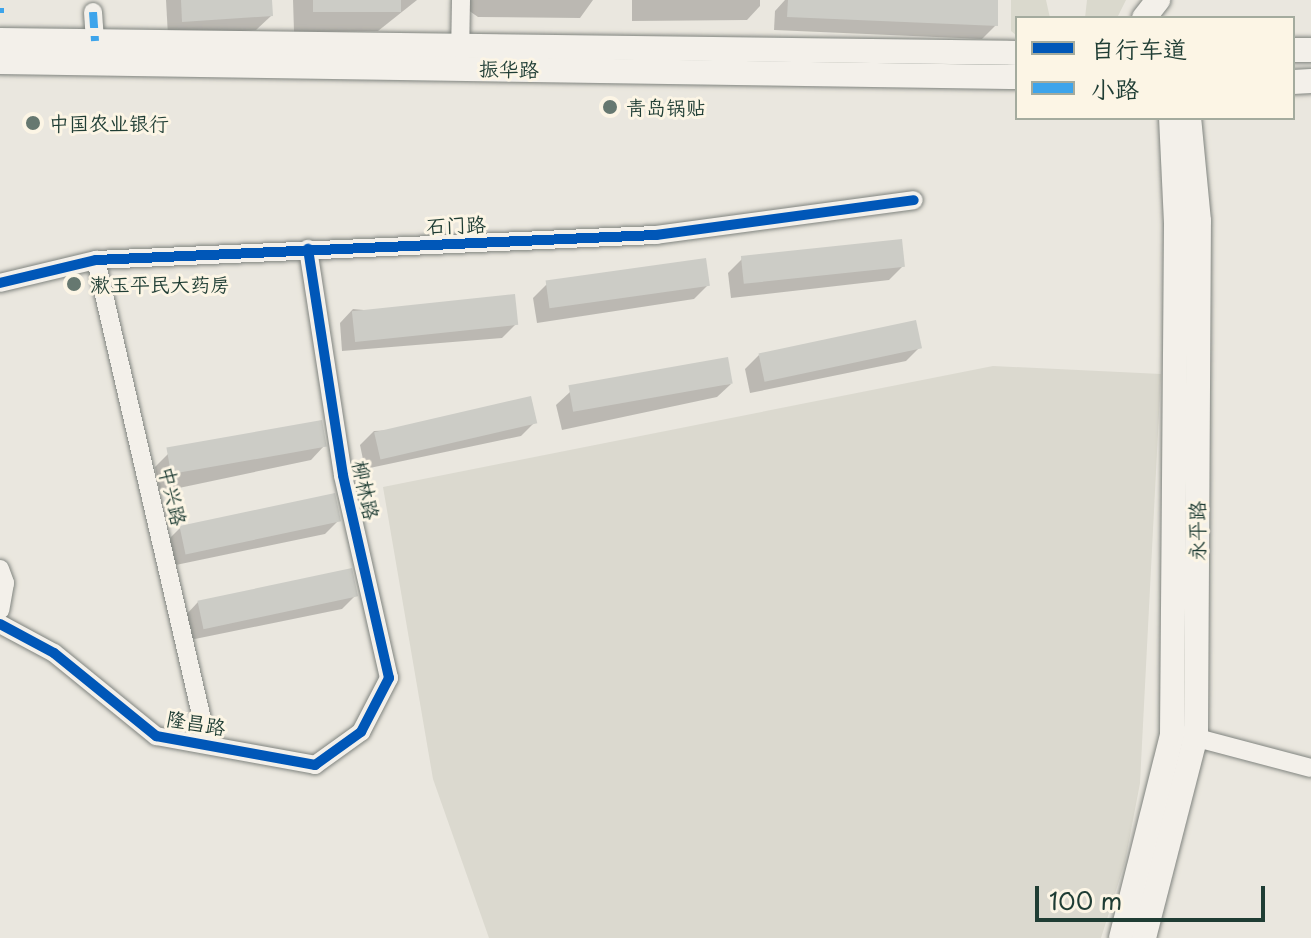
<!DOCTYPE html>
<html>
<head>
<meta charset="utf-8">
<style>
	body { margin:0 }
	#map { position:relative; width:1311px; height:938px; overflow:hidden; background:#eae7df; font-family:"Playpen Sans","LXGW WenKai TC",sans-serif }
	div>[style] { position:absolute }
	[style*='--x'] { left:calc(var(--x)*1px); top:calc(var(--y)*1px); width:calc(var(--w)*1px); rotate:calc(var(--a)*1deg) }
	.built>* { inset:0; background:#dbd9cf }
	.green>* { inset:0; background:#dad9cd }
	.shadow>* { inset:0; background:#0003 }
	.building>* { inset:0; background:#ccccc6; transform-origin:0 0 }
	.roads { filter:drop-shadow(0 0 2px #80847f) drop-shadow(0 0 2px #80847f) }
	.street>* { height:18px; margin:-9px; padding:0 9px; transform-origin:9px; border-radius:9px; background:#f3f0ea }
	.secondary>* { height:24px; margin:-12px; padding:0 12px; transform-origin:12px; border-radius:12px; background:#f3f0ea }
	.quiet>* { height:8px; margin-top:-4px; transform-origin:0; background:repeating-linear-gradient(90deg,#3da4eb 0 16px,transparent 0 24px) }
	.cycleway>* { height:10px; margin:-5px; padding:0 5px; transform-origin:5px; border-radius:5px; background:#0057b8 }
	.dots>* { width:22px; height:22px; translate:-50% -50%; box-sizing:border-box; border:4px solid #fcf5e5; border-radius:50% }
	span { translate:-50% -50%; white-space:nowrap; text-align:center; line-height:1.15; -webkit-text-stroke:6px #fcf5e5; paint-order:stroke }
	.street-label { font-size:20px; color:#1f3d34 }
	.poi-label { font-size:20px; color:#1f3d34 }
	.left { translate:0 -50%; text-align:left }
	.legend { position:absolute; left:1015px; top:16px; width:280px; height:104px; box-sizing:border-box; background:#fcf5e5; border:2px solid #a4ab9e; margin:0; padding:10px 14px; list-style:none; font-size:24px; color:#1f3d34 }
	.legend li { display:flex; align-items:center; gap:16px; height:40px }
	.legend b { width:40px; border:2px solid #a4ab9e }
	.scale { position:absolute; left:1035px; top:886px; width:230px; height:36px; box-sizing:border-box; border:4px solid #1f3d34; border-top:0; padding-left:10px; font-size:24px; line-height:28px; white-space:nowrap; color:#1f3d34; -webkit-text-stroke:6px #fcf5e5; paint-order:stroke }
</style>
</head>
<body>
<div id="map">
	<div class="built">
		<div style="clip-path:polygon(993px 366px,1161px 374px,1140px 783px,1125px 862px,1101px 938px,489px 938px,433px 779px,383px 487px)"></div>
	</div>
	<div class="green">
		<div style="clip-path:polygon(1011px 0,1046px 0,1050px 18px,1017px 18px,1017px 36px,1011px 31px)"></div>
		<div style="clip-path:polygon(1087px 0,1126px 0,1117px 18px,1085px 18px)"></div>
	</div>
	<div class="shadow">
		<div style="clip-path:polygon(166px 0,270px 0,271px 16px,256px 30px,168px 36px)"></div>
		<div style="clip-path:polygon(293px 0,417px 0,378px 31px,294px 32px)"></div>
		<div style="clip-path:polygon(468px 0,600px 0,593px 0,580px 18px,478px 17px,468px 10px)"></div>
		<div style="clip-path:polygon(632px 0,760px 0,760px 6px,747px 20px,632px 21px)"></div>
		<div style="clip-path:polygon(785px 0,996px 0,996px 25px,982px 39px,774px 30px,775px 11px)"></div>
		<div style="clip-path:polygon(742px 259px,903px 266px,889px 280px,731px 298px,728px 273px)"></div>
		<div style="clip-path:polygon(547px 284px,708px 285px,694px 299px,537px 323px,533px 298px)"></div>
		<div style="clip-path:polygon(353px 309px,516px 324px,502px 338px,342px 351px,340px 323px)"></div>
		<div style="clip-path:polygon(920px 347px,906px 361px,750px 393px,745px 369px,759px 355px)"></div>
		<div style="clip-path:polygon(731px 384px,717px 397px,562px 430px,556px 405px,570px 392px)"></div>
		<div style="clip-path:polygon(534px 423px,521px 436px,365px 469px,360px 445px,374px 431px)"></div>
		<div style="clip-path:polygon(324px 446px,311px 460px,160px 492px,155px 467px,168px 454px)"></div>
		<div style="clip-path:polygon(339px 520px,325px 534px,171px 566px,166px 542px,180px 528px)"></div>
		<div style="clip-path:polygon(356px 595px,342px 609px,190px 640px,185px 616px,198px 602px)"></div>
	</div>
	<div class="building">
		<div style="clip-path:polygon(181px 0,272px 0,273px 16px,182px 22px)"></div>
		<div style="left:313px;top:0;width:88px;height:12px"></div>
		<div style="clip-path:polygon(788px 0,998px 0,998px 26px,787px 17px)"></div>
		<div style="left:902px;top:239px;width:28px;height:162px;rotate:84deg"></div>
		<div style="left:706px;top:258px;width:28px;height:162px;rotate:82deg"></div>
		<div style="left:515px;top:294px;width:31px;height:164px;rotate:84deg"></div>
		<div style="left:916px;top:320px;width:29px;height:161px;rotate:78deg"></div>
		<div style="left:728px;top:357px;width:27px;height:162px;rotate:80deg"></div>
		<div style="left:531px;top:396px;width:28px;height:161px;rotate:77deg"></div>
		<div style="left:322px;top:420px;width:27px;height:158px;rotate:80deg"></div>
		<div style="left:335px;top:493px;width:29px;height:159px;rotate:78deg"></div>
		<div style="left:352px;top:568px;width:29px;height:158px;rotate:78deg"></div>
	</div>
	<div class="roads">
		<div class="street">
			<div style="--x:93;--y:12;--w:29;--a:86"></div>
			<div style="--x:460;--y:57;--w:57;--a:-89"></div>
			<div style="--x:96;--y:260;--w:495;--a:77"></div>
			<div style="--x:0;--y:283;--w:99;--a:-13.5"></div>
			<div style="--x:96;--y:260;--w:561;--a:-2.56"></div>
			<div style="--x:656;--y:235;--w:260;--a:-7.7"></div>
			<div style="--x:0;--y:569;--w:15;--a:70"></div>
			<div style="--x:5;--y:583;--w:27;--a:100"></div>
			<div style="--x:0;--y:624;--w:61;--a:28.2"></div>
			<div style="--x:54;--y:653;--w:132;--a:39.1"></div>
			<div style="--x:156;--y:736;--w:162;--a:10.3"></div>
			<div style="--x:315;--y:765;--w:57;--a:-35.7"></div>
			<div style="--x:361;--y:732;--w:61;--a:-62.6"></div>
			<div style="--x:389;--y:678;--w:208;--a:-102.8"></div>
			<div style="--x:343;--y:475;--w:229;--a:-98.8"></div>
			<div style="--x:1186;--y:735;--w:129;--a:14.8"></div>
		</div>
		<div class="secondary">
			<div style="--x:1144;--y:18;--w:23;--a:-52"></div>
			<div style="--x:0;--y:40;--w:1017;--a:0.73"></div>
			<div style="--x:1293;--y:50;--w:18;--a:0"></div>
			<div style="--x:0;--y:62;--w:1017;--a:0.85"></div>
			<div style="--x:1293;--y:82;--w:18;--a:-3"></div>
			<div style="--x:1121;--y:938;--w:209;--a:-75.9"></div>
			<div style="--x:1172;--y:735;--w:512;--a:-89.55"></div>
			<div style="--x:1176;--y:223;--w:105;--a:-92.7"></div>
			<div style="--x:1144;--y:938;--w:210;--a:-75.6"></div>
			<div style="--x:1196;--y:735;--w:514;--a:-89.67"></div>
			<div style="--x:1199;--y:221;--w:103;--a:-95.5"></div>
		</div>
	</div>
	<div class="quiet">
		<div style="--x:0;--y:8;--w:5;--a:90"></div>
		<div style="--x:93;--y:12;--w:29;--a:86"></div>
	</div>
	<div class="cycleway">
		<div style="--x:0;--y:283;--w:99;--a:-13.5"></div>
		<div style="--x:96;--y:260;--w:561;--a:-2.56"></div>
		<div style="--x:656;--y:235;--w:260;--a:-7.7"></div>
		<div style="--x:0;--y:624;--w:61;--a:28.2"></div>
		<div style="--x:54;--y:653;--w:132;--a:39.1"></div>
		<div style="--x:156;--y:736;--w:162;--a:10.3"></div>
		<div style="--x:315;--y:765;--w:57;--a:-35.7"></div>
		<div style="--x:361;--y:732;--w:61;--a:-62.6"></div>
		<div style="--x:389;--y:678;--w:208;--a:-102.8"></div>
		<div style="--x:343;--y:475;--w:229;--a:-98.8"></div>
	</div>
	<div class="dots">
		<div style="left:610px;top:107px;background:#667870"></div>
		<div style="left:33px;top:123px;background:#667870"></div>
		<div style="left:74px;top:284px;background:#667870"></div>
	</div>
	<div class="street-label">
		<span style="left:509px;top:69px;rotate:1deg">振华路</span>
		<span style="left:456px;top:225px;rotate:-2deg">石门路</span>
		<span style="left:366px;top:490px;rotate:78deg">柳林路</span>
		<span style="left:173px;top:496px;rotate:77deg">中兴路</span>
		<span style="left:1197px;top:531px;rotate:-90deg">永平路</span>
		<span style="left:196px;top:723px;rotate:10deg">隆昌路</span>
	</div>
	<div class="poi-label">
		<span class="left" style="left:626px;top:107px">青岛锅贴</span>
		<span class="left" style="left:49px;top:123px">中国农业银行</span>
		<span class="left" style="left:90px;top:284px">漱玉平民大药房</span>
	</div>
	<ul class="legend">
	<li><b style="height:10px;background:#0057b8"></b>自行车道</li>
	<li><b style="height:10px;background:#3da4eb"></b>小路</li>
	</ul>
	<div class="scale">100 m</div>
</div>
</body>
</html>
